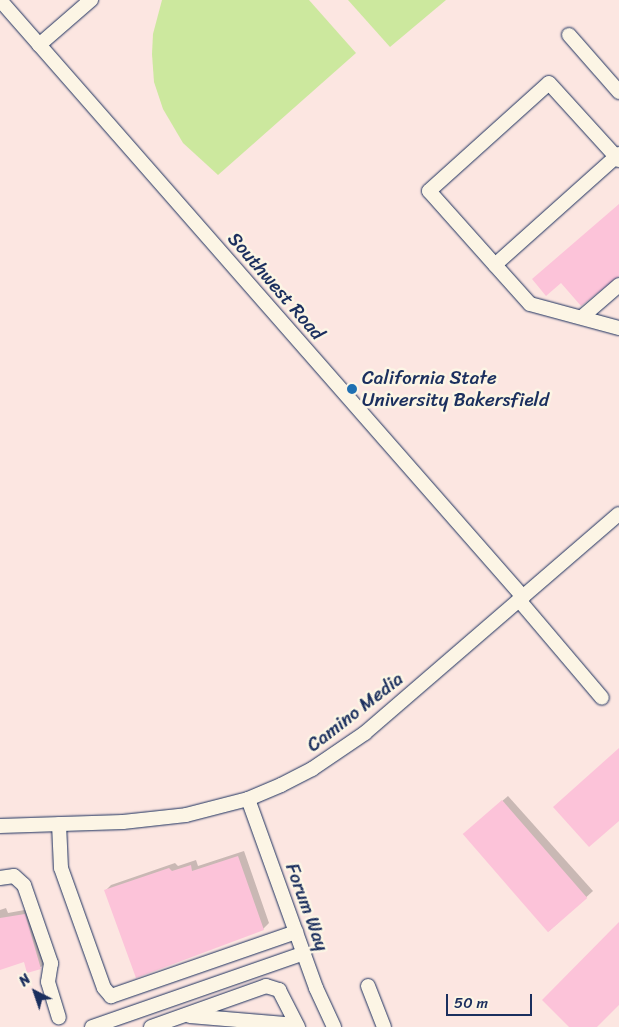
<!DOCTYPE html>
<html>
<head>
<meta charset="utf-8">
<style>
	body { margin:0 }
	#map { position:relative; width:619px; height:1027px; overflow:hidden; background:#fce6e1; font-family:Sriracha,sans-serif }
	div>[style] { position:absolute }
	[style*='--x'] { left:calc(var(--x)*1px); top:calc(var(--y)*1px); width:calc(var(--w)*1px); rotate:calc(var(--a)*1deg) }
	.green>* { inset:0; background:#cce89e }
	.shadow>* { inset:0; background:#0003 }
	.building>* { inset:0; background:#fcc3d9; transform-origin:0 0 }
	.roads { filter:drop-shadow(0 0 1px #1b2f5e) drop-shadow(0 0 1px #1b2f5e) }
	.minor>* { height:14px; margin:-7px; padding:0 7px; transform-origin:7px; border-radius:7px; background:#fcf5e5 }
	.dots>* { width:14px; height:14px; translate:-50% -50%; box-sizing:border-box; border:2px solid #fcf5e5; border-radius:50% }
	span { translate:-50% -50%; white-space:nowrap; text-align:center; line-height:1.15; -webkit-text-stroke:5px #fcf5e5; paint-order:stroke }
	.street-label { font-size:19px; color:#1b2f5e }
	.poi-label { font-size:19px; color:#1b2f5e }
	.left { translate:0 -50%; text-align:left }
	.north { position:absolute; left:10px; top:967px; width:50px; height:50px; -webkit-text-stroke:4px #fcf5e5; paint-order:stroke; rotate:319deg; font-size:14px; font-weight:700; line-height:20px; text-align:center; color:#1b2f5e }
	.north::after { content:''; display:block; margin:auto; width:18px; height:22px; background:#1b2f5e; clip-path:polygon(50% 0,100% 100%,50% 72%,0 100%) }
	.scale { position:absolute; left:446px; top:994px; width:86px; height:22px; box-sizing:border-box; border:2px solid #1b2f5e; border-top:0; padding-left:6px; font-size:15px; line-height:18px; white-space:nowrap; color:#1b2f5e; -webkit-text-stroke:4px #fcf5e5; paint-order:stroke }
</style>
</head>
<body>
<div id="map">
	<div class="green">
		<div style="clip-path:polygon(162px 0,309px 0,356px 53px,218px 175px,183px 143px,163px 109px,154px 82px,152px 54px,153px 34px)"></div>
		<div style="clip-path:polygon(348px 0,446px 0,390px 47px)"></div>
	</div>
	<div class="shadow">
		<div style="clip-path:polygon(508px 796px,593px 891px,549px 931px,470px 829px)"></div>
		<div style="clip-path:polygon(244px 851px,269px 923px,263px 929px,105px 891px,111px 885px,175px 863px,178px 866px,196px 860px,198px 866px)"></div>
		<div style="clip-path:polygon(6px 908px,8px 913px,30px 909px,46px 962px,41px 967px,28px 972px,24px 960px,0 969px,0 910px)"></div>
	</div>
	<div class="building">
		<div style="clip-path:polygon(619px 204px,619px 276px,581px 306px,561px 283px,546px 296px,532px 279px)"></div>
		<div style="clip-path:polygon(619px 748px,619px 821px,589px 847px,553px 807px)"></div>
		<div style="left:502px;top:800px;width:130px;height:52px;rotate:49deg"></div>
		<div style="clip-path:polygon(238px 856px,264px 930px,136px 978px,104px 890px,169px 868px,172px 871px,191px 865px,192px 871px)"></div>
		<div style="clip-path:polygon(25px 914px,41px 969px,27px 973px,24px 962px,0 970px,0 918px)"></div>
		<div style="clip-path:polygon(619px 922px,619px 1005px,597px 1027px,569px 1027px,542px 1000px)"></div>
	</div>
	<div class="roads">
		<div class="minor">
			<div style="--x:0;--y:0;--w:794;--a:48.78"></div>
			<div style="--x:569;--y:35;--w:76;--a:48.7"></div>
			<div style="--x:39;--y:45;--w:69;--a:-40.9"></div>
			<div style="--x:619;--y:154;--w:166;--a:138.2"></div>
			<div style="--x:495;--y:265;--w:52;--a:48.1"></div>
			<div style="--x:530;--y:304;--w:92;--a:15.1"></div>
			<div style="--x:495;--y:265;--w:99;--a:-131.7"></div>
			<div style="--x:429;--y:191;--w:161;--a:-42"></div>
			<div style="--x:549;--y:83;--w:104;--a:47.7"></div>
			<div style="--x:582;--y:317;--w:49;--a:-40.9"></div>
			<div style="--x:519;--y:600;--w:128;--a:49.7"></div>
			<div style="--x:248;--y:799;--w:201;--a:70.2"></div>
			<div style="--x:316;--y:988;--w:43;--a:65.2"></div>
			<div style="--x:59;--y:824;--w:44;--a:87.4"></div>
			<div style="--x:61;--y:868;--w:127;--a:70.3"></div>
			<div style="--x:104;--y:988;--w:11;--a:49"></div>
			<div style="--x:111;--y:996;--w:196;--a:-19.1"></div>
			<div style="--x:0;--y:826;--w:123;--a:-1.9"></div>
			<div style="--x:123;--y:822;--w:63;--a:-6.3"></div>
			<div style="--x:186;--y:815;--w:64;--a:-14.5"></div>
			<div style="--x:248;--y:799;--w:36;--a:-23"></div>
			<div style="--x:281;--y:785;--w:35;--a:-27"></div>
			<div style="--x:312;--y:769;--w:64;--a:-34.2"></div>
			<div style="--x:365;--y:733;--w:335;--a:-40.8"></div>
			<div style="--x:0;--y:878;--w:14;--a:-8"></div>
			<div style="--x:14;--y:876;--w:13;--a:42"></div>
			<div style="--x:24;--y:885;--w:83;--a:70.9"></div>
			<div style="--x:51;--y:963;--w:19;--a:99"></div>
			<div style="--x:48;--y:982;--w:37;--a:73"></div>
			<div style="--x:368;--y:986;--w:44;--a:68.7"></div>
			<div style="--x:190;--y:1016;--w:107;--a:4.8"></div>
			<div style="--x:92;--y:1027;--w:225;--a:-19.2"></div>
			<div style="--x:151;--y:1027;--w:122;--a:-19.6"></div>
			<div style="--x:266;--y:986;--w:14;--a:17"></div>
			<div style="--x:279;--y:990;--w:42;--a:62.8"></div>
		</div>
	</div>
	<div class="dots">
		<div style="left:352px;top:389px;background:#1f6fb2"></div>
	</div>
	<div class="street-label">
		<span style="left:276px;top:286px;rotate:49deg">Southwest Road</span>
		<span style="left:355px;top:712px;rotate:-38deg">Camino Media</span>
		<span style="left:307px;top:907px;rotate:70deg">Forum Way</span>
	</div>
	<div class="poi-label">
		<span class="left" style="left:362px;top:389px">California State<br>University Bakersfield</span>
	</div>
	<div class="north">N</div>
	<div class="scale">50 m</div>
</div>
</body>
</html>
